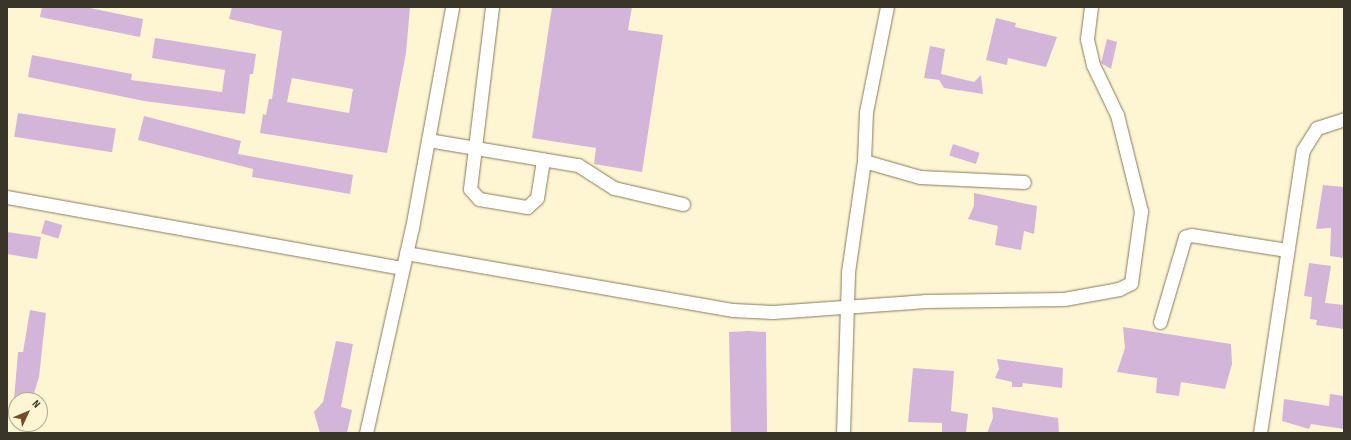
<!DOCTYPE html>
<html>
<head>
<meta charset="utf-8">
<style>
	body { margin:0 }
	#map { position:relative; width:1351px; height:440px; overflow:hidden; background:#fef5d3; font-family:"Sofia Sans Condensed",sans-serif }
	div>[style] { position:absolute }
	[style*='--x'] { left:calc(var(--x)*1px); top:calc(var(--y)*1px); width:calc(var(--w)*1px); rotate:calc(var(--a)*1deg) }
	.building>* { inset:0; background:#d3b5da; transform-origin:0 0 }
	.roads { filter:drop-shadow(0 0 1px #857c5e) drop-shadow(0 0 1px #857c5e) }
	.minor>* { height:13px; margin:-6.5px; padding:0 6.5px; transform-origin:6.5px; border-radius:6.5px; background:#fff }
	span { translate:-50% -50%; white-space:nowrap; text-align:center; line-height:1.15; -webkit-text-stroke:4px #fef5d3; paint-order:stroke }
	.frame { position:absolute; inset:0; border:8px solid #393528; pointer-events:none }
	.north { position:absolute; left:8px; top:392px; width:40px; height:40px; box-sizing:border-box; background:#fef5d3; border:1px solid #afa88f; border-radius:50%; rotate:46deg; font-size:11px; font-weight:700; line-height:16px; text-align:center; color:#393528 }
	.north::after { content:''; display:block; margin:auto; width:14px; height:18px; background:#734d2a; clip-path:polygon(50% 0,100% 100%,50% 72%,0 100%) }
</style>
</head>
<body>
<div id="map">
	<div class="building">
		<div style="clip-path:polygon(42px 7px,85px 7px,143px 19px,140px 37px,40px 17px)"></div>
		<div style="clip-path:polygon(evenodd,232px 7px,410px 7px,406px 53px,387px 153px,260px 133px,263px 114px,266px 115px,269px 99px,272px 99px,282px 31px,229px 19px,232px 7px,292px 78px,353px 89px,349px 113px,287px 102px,292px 78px)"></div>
		<div style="clip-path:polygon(552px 7px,632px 7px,628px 30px,663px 35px,642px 172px,594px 164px,596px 148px,532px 138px)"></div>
		<div style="clip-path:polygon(996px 18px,1016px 23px,1015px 27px,1057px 37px,1046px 67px,1008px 58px,1007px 65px,986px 60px)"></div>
		<div style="clip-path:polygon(155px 38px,256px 54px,253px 74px,250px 74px,245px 114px,144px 101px,28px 77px,32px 55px,132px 74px,131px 80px,222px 92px,225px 70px,152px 58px)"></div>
		<div style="clip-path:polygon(1107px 39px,1117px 42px,1111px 69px,1101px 63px)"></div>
		<div style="clip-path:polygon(930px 46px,945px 49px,941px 74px,974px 82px,981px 75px,983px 94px,944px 88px,939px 80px,924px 78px)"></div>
		<div style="left:18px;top:113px;width:99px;height:24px;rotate:9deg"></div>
		<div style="clip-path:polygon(144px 116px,241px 141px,238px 154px,353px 175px,350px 194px,252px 177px,253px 169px,138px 140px)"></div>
		<div style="left:953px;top:144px;width:28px;height:12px;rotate:18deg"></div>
		<div style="clip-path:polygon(1323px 185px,1344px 187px,1344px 258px,1330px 256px,1331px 228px,1316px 229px)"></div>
		<div style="clip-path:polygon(974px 193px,1037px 206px,1034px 234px,1024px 231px,1021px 250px,995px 245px,998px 226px,968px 219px,974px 206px)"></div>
		<div style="left:45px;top:220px;width:18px;height:14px;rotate:16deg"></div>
		<div style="clip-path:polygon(7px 232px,41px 237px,37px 259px,7px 254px)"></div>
		<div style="clip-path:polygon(1309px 263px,1331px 266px,1325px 303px,1344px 305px,1344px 329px,1316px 325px,1317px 320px,1310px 319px,1312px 297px,1304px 296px)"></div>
		<div style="clip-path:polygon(30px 310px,46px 313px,39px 377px,32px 400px,14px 400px,18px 352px,23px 352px)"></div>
		<div style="clip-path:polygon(1123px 327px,1231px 344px,1232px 364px,1225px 389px,1181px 382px,1179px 396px,1156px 393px,1157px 378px,1117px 372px,1125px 348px)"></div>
		<div style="clip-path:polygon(749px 331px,766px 332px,767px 433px,731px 433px,729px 332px)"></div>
		<div style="clip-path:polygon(336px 341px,353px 344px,341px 407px,352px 410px,347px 433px,320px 433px,314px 412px,323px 402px)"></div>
		<div style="clip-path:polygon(997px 359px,1063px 368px,1062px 388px,1023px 383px,1022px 387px,1012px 387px,1012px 382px,995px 378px,999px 369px)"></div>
		<div style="clip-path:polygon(913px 368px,954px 371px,951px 411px,968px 414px,966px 433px,942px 433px,942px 423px,908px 422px)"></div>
		<div style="clip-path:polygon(1330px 394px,1344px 396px,1344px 429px,1311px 424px,1309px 429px,1282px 421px,1284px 399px,1329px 406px)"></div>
		<div style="clip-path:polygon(992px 407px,1058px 418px,1059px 433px,987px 433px,993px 418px)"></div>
	</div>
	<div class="roads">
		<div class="minor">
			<div style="--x:492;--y:7;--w:183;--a:96.9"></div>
			<div style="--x:470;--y:189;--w:13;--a:48"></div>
			<div style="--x:479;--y:199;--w:49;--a:9.5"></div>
			<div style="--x:527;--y:207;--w:13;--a:-42"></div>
			<div style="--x:537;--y:198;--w:39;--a:-81"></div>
			<div style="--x:428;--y:140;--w:152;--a:9.5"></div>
			<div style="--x:578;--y:165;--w:43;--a:32.6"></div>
			<div style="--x:614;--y:188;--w:71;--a:13.1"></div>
			<div style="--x:864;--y:161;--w:58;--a:15.9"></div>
			<div style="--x:920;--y:177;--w:104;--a:2.8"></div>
			<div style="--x:7;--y:197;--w:401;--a:10.2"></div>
			<div style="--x:406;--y:253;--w:332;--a:9.9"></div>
			<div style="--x:733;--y:310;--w:40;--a:2.9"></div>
			<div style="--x:773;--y:312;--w:152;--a:-4.1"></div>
			<div style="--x:925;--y:301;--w:139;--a:-0.8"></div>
			<div style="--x:1064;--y:299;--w:56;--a:-10.3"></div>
			<div style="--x:1119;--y:289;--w:13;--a:-27"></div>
			<div style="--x:1131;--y:283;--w:73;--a:-82.1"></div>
			<div style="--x:1141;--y:211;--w:99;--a:-104"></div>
			<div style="--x:1117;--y:115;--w:55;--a:-115.6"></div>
			<div style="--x:1093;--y:65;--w:27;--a:-103"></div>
			<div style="--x:1087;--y:39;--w:32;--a:-83"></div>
			<div style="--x:1160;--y:322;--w:89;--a:-73.6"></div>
			<div style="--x:1185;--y:237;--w:6;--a:-18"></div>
			<div style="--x:1191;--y:235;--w:97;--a:8.9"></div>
			<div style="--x:366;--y:433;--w:210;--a:-77.4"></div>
			<div style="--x:412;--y:228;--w:225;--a:-79.7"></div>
			<div style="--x:843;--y:433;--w:161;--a:-88.2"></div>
			<div style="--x:848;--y:272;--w:112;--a:-81.8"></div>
			<div style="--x:864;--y:161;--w:49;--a:-87.7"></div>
			<div style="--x:866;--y:112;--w:107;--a:-78.7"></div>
			<div style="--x:1260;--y:433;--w:286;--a:-81.4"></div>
			<div style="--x:1303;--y:150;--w:26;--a:-58"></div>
			<div style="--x:1317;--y:128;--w:28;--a:-18"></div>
		</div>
	</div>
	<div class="frame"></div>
	<div class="north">N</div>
</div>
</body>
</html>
